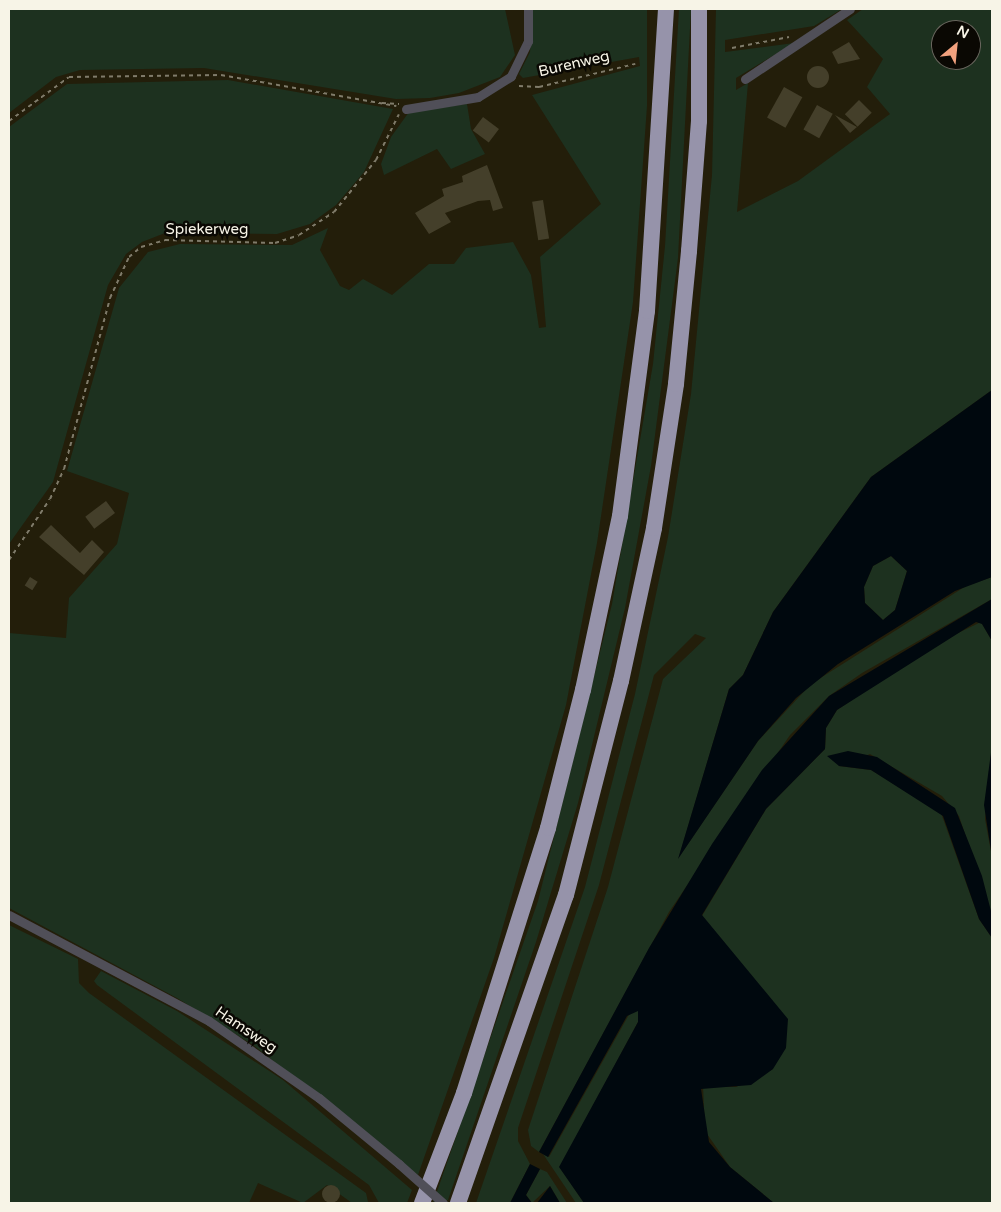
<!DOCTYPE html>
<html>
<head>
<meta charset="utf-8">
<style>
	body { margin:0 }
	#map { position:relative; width:1001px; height:1212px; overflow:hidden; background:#231e0a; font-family:"Varela Round",sans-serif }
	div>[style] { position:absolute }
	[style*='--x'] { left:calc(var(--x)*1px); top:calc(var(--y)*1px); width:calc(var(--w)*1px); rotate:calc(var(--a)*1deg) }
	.green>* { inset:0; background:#1d311f }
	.water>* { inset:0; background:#00080e }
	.building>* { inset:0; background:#443f2a; transform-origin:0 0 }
	.round { border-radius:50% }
	.path>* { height:2px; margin-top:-1px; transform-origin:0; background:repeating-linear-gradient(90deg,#7f7b6a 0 4px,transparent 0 8px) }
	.minor>* { height:9px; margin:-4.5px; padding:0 4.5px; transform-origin:4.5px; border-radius:4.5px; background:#504f58 }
	.motorway>* { height:16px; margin:-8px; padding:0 8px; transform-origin:8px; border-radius:8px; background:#9693aa }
	.minor-bridge>* { height:9px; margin:-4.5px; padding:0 4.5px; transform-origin:4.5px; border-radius:4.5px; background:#504f58 }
	span { translate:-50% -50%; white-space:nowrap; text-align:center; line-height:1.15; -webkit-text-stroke:5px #0a0803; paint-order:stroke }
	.street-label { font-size:15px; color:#f7f4e7 }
	.frame { position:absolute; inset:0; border:10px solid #f7f4e7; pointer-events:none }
	.north { position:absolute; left:931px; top:20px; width:50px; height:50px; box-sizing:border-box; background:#0a0803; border:1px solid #69665e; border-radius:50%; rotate:28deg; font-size:14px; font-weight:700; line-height:20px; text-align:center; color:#f7f4e7 }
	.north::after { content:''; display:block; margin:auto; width:18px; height:22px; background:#f2a17e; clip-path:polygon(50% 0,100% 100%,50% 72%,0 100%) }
</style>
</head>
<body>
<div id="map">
	<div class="green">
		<div style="clip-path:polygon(9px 9px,505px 9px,515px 55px,500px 77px,459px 93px,430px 98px,396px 99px,204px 68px,80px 70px,56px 77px,9px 113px)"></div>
		<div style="clip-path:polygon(533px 9px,647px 9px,647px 106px,633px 302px,597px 543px,566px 705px,494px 958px,418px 1175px,253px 1045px,177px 998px,9px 908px,9px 633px,66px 638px,69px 598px,117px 544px,129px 493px,67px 471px,119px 288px,148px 252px,180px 244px,292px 245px,328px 228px,320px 250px,340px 286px,349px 290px,363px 279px,392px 295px,429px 264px,454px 264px,466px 248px,513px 242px,531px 275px,539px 328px,546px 327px,540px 257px,601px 204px,532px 95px,640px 66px,639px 57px,523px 78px,519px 74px,530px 52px)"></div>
		<div style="clip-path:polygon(679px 9px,691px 9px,678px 258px,651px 466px,625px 608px,578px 803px,536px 942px,448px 1200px,433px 1203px,538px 901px,612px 604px,653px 364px,665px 246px)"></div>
		<div style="clip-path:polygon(evenodd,716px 9px,842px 9px,814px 26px,725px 40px,725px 52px,794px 43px,736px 78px,736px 90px,748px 83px,737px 212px,798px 181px,890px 114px,867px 87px,883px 59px,847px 20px,863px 9px,992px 9px,992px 390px,871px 477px,773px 612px,743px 675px,729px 689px,679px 857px,758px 741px,811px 684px,966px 586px,992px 577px,992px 599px,862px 673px,829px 696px,790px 735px,669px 912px,539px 1152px,531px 1146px,528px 1130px,608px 887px,663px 679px,706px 638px,695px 634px,654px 675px,599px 885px,518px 1128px,518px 1141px,530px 1164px,510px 1203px,476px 1203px,585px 887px,635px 694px,668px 537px,691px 394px,712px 175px,716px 9px,941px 30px,971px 30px,971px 60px,941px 60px,941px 30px)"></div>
		<div style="clip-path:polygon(228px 80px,393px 109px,364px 172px,336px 205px,310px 224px,277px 234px,165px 233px,142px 242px,126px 254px,108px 285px,53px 482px,9px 544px,9px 127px,67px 84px)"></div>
		<div style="clip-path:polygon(467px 104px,471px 129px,485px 154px,451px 169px,437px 149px,384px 175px,381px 164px,391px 137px,409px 112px)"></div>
		<div style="clip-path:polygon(891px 556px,907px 571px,895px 610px,883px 620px,865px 603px,864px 587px,873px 566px)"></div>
		<div style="clip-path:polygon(981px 622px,992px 641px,992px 745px,985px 819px,992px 857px,992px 915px,959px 816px,942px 796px,870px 754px,839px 766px,871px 770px,941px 813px,979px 919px,992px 938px,992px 1203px,774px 1203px,730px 1167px,705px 1131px,703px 1086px,736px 1087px,773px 1069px,702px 916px,766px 809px,825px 749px,826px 728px,837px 710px,933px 645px)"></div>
		<div style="clip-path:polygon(9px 925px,78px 959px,79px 983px,89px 993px,366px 1193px,368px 1202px,352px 1203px,327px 1185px,303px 1203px,258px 1183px,249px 1203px,9px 1203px)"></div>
		<div style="clip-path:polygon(101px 971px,177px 1011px,283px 1080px,412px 1190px,407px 1203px,379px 1203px,369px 1185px,97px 985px,94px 981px)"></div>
		<div style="clip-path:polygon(631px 1011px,638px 1011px,638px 1022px,560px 1167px,584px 1203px,576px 1203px,543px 1154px,549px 1157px)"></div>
		<div style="clip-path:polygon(540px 1169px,547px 1172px,567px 1203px,560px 1203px,550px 1186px,532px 1203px,526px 1195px)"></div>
	</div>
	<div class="water">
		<div style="clip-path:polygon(evenodd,992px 390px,992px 577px,955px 591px,838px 664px,796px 698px,758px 741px,678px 859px,729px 689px,743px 675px,773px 612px,871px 477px,992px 390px,891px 556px,907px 571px,895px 610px,883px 620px,865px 603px,864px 587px,873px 566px,891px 556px)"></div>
		<div style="clip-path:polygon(992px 599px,992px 641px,982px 624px,976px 622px,837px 710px,826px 728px,825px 749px,766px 809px,702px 915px,788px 1019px,786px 1048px,773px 1069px,751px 1085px,701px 1089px,709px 1142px,730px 1167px,774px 1203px,584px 1203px,559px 1167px,638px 1022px,638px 1011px,627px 1016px,548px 1157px,539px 1152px,649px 948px,712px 844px,762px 770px,829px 696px)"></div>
		<div style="clip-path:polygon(992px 745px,992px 857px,984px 805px)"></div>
		<div style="clip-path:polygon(848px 751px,877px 757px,955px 808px,982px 876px,992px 915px,992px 938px,979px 919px,943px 816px,871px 770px,839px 766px,827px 756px)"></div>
		<div style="clip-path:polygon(530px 1164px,540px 1169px,526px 1195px,532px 1203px,510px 1203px)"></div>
		<div style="clip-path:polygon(550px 1186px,560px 1203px,537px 1203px)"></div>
	</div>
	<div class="building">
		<div style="clip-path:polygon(849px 42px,860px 59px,838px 64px,832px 52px)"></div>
		<div class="round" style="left:807px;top:66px;width:22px;height:22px"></div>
		<div style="left:784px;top:87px;width:21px;height:35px;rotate:29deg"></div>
		<div style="left:859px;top:100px;width:18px;height:20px;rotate:45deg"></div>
		<div style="left:817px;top:105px;width:18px;height:28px;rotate:29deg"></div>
		<div style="clip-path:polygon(835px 115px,857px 127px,850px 133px)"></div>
		<div style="left:483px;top:117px;width:20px;height:17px;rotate:37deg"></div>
		<div style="clip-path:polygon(487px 165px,503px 208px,493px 211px,490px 200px,478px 201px,445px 213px,451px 222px,429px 234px,415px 213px,444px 196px,442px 189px,463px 182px,462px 176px)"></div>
		<div style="left:543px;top:200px;width:39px;height:11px;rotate:81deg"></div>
		<div style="left:106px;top:501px;width:15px;height:26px;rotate:53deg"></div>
		<div style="clip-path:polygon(51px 525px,80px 553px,92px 540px,104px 552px,84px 575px,39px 537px)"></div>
		<div style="left:30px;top:577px;width:9px;height:10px;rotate:32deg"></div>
		<div class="round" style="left:322px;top:1185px;width:18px;height:18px"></div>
	</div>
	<div class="path">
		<div style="--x:732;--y:48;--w:58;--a:-10.9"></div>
		<div style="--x:519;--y:86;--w:20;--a:3"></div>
		<div style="--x:539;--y:87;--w:99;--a:-13.5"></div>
		<div style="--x:382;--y:103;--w:17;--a:3"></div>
		<div style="--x:9;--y:121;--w:74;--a:-36.3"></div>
		<div style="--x:69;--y:77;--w:152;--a:-0.8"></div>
		<div style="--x:221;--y:75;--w:178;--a:10"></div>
		<div style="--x:9;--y:560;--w:73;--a:-56.1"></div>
		<div style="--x:50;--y:499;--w:33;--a:-65"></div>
		<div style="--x:64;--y:469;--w:177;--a:-74.9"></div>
		<div style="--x:110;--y:298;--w:45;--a:-65.1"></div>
		<div style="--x:129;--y:257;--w:16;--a:-40"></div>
		<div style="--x:141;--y:247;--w:25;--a:-16"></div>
		<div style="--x:165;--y:240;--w:110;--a:1.6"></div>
		<div style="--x:275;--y:243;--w:25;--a:-18"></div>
		<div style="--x:299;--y:235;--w:42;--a:-33.3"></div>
		<div style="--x:334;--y:212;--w:67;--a:-51.1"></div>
		<div style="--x:376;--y:160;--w:51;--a:-63.4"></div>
	</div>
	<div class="minor">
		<div style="--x:745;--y:79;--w:126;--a:-33.7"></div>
		<div style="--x:406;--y:109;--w:73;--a:-9.5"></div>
		<div style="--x:478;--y:97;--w:39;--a:-32"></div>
		<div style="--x:511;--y:76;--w:39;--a:-64"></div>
		<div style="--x:528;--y:41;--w:32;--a:-90"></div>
		<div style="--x:9;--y:915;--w:226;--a:27.9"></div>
		<div style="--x:209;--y:1021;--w:134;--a:35"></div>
		<div style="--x:319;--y:1098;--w:104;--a:39.5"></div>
	</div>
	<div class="motorway">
		<div style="--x:422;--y:1203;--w:118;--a:-69.1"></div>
		<div style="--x:464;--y:1093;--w:278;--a:-72.4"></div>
		<div style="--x:548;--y:828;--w:142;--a:-75.8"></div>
		<div style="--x:583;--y:690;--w:178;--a:-78"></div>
		<div style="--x:620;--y:516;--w:207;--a:-82.5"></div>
		<div style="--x:647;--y:311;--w:303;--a:-86.4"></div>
		<div style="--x:458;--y:1203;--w:326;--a:-70.7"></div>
		<div style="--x:566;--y:895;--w:221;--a:-75.6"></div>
		<div style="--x:621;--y:681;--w:157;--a:-77.8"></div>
		<div style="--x:654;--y:528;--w:146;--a:-81.3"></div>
		<div style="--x:676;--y:384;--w:134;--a:-84.4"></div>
		<div style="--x:689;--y:251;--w:130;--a:-85.6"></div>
		<div style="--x:699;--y:121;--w:112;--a:-90"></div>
	</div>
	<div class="minor-bridge">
		<div style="--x:399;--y:1164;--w:59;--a:41.6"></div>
	</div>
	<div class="street-label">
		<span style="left:574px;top:64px;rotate:-13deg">Burenweg</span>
		<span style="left:207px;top:230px">Spiekerweg</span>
		<span style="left:246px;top:1030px;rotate:34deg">Hamsweg</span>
	</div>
	<div class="frame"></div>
	<div class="north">N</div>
</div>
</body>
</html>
